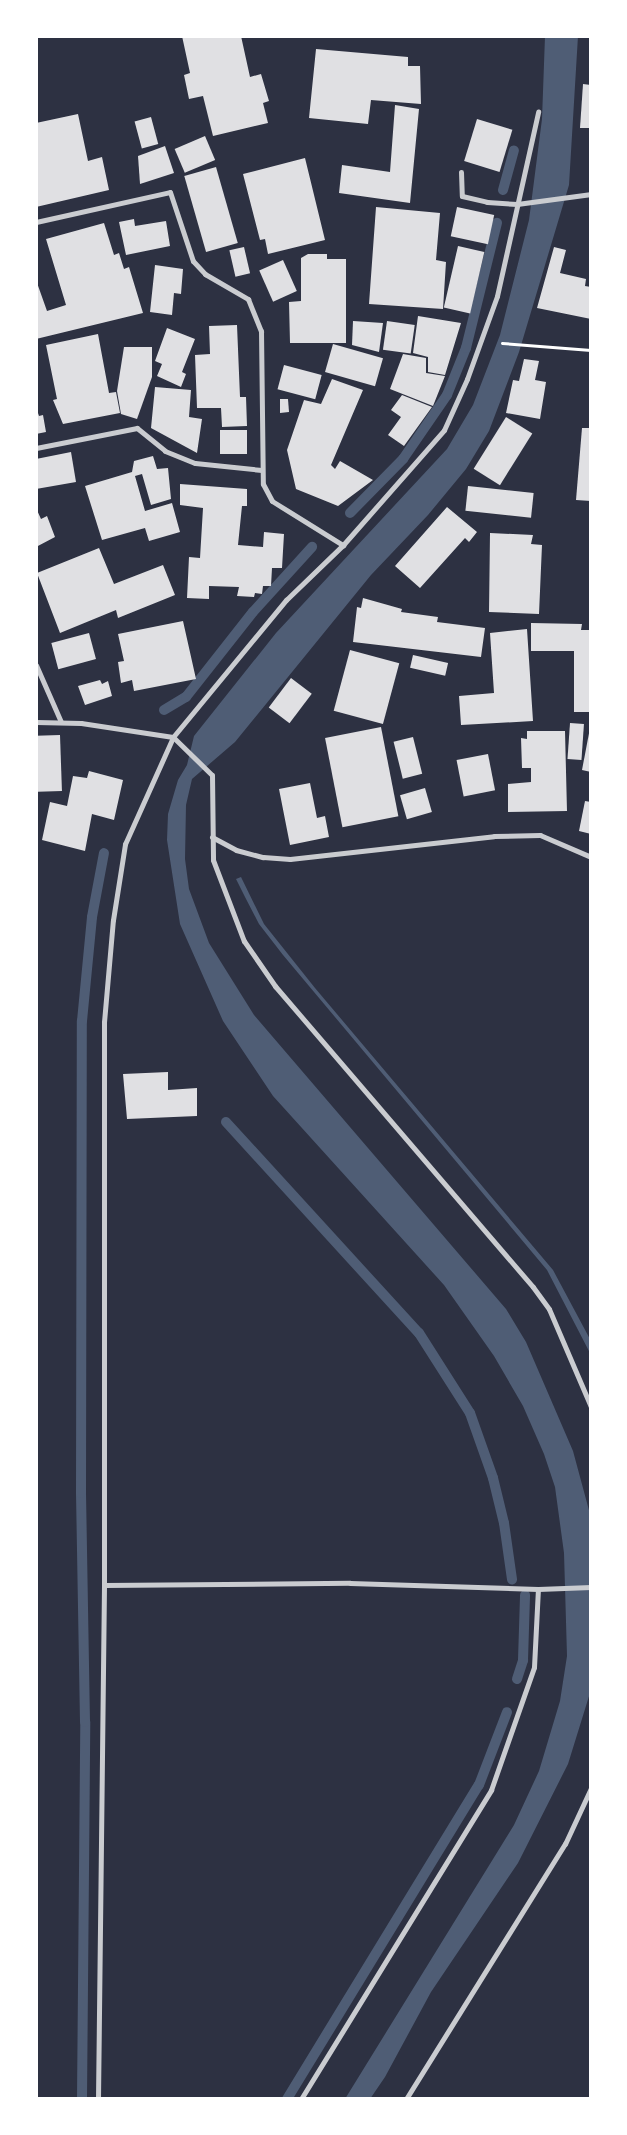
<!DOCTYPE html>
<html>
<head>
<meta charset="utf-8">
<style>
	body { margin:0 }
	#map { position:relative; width:627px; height:2135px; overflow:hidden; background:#2d3142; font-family:"IBM Plex Sans",sans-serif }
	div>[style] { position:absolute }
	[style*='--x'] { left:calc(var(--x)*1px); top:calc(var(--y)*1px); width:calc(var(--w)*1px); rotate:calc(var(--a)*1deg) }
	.water>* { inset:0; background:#4f5d75 }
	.stream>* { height:10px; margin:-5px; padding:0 5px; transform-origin:5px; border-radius:5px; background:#4f5d75 }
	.building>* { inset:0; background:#e0e0e3; transform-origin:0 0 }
	.path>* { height:3px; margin:-1.5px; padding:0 1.5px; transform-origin:1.5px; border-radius:1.5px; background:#fff }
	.minor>* { height:5px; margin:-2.5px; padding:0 2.5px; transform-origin:2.5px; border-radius:2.5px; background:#caccd0 }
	span { translate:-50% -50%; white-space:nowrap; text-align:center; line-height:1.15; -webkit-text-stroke:5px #fff; paint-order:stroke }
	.frame { position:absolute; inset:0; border:38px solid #fff; pointer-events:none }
</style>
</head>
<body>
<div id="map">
	<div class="water">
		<div style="clip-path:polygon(545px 36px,578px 36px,569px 185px,519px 352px,489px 431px,466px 469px,428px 515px,371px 575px,235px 742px,192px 779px,186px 805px,185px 859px,189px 889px,209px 943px,254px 1015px,506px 1309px,526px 1342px,573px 1451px,590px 1514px,590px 1693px,568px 1764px,518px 1863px,431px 1992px,385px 2077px,370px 2099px,345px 2099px,514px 1825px,539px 1771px,560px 1701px,567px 1656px,564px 1553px,555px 1487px,544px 1454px,523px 1406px,494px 1356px,444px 1285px,273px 1096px,223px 1021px,180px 924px,167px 840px,168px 814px,178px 780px,187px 765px,194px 736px,276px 633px,447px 449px,473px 405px,500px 335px,529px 220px,542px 119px)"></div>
		<div style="clip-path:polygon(241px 877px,264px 924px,315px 988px,553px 1270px,591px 1341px,591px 1355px,547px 1270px,283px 955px,259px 924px,245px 897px,236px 879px)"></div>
	</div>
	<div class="stream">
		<div style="--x:503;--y:190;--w:41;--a:-74.6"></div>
		<div style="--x:350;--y:513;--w:76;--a:-45.5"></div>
		<div style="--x:403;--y:459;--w:78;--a:-55.5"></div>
		<div style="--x:447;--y:395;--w:51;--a:-68"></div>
		<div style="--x:466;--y:348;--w:129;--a:-76.1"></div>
		<div style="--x:164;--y:710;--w:26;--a:-31"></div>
		<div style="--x:186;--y:697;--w:108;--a:-51.8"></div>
		<div style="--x:253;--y:612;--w:88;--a:-47.8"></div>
		<div style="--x:226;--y:1122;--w:286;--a:47.6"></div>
		<div style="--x:419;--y:1333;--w:95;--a:57.5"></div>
		<div style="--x:470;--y:1413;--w:69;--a:70.5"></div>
		<div style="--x:493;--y:1478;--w:46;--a:76.3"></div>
		<div style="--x:504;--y:1523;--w:57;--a:81.9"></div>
		<div style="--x:517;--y:1679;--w:20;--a:-72"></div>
		<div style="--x:523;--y:1660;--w:65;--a:-88.2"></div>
		<div style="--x:82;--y:2099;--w:377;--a:-89.5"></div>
		<div style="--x:85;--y:1722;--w:229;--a:-91"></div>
		<div style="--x:81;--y:1493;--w:472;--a:-89.9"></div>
		<div style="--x:82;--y:1021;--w:104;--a:-84.5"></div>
		<div style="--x:92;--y:917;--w:65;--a:-79.4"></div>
		<div style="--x:287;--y:2099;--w:368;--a:-58.6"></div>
		<div style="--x:479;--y:1785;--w:78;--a:-69"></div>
	</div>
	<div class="building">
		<div style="clip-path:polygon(182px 36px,241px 36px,250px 77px,261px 74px,269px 101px,263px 103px,268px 123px,213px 136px,203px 96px,189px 99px,184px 75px,190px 73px)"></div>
		<div style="clip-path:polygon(316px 49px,408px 57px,408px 66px,420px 66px,421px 104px,371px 100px,368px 124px,309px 118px)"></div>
		<div style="clip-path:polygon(583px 84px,591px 85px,591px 128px,580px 128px)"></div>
		<div style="clip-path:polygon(395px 105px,419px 109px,410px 203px,339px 193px,342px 165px,390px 172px)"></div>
		<div style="clip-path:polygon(78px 114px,88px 161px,102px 157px,109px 190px,36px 207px,36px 123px)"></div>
		<div style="left:151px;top:117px;width:28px;height:17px;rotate:75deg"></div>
		<div style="left:477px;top:119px;width:37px;height:44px;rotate:17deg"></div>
		<div style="left:205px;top:136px;width:26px;height:33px;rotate:67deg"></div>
		<div style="clip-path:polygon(165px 146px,174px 173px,140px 184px,138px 156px)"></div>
		<div style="clip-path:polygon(305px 158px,325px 240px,268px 254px,265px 239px,260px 240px,243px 174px)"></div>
		<div style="left:216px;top:167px;width:79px;height:33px;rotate:74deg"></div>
		<div style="clip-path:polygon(376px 207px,440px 213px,436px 260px,446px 262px,443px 309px,369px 304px)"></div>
		<div style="left:457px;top:207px;width:38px;height:30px;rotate:12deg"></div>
		<div style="clip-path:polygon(134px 219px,135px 226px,166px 221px,170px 246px,126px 255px,119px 222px)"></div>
		<div style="clip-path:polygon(104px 223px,114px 255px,119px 253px,124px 269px,129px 267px,143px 313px,36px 339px,36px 280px,47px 311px,66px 305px,46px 239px)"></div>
		<div style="left:458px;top:246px;width:27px;height:63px;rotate:13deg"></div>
		<div style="left:244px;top:247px;width:27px;height:15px;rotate:77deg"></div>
		<div style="clip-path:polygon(554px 247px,566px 250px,560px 273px,586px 279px,585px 286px,591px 287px,591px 319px,537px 308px)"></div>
		<div style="clip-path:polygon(308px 254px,327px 254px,327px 259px,346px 259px,346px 343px,290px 343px,289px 302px,301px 301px,301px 258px)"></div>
		<div style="left:283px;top:260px;width:34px;height:26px;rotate:66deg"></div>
		<div style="clip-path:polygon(155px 265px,183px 269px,181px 294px,174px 293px,172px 315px,150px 312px)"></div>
		<div style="clip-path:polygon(418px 316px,461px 323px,445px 375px,428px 372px,428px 357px,413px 353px)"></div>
		<div style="clip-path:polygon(353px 321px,383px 323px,379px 352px,352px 345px)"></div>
		<div style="left:387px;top:321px;width:28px;height:29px;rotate:8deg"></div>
		<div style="clip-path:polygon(237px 325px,240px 397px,246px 397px,247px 426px,222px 427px,221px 408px,197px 408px,195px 355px,210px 354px,209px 326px)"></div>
		<div style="clip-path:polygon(167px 328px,195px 339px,182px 372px,186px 374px,181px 387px,157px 376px,162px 364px,155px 361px)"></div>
		<div style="clip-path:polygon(98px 334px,109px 393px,116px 392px,120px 413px,63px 424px,53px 400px,57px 399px,46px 345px)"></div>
		<div style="left:333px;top:344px;width:52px;height:29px;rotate:16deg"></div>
		<div style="clip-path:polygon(124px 347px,152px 347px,152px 377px,137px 419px,121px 414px,117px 391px)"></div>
		<div style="clip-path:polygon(403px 354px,426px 358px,426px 373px,445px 376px,433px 406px,390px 389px)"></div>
		<div style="clip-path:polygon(524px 359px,539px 361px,535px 380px,546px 382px,540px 419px,506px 413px,513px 380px,519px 381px)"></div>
		<div style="left:284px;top:365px;width:39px;height:25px;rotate:15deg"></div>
		<div style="clip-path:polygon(332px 379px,363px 390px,331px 465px,335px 469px,340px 461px,373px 480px,338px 506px,296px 489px,287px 450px,304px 400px,321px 404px)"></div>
		<div style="clip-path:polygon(155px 387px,191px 390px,189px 417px,202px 419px,197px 453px,151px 428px)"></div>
		<div style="clip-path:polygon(402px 395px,432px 407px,404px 446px,388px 435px,401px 417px,391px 410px)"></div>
		<div style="clip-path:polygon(280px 399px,288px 399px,289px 412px,280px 413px)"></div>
		<div style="clip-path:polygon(36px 407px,39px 416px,43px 415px,46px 432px,36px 434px)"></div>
		<div style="left:506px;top:417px;width:31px;height:61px;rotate:32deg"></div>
		<div style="clip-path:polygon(582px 428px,591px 428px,591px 501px,576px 500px)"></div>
		<div style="left:247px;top:430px;width:24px;height:27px;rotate:90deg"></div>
		<div style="clip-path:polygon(71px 452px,76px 482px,36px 489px,36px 459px)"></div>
		<div style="clip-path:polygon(153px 456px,157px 469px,168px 468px,171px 499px,151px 505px,142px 474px,135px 476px,145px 511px,172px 503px,180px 532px,149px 541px,145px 528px,102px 540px,85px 486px,132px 472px,134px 461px)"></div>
		<div style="clip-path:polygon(180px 484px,247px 489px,247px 506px,242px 506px,238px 545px,263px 547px,264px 532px,284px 534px,282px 568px,272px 568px,271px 586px,263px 586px,262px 594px,255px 593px,254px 597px,237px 596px,239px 587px,209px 586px,209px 599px,187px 598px,189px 557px,200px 558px,203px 508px,180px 505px)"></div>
		<div style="left:468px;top:486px;width:66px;height:25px;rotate:6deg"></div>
		<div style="clip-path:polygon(447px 507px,477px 532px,469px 542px,465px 538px,420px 588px,395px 566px)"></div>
		<div style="clip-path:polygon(36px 508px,41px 519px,47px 516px,55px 537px,36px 547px)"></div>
		<div style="clip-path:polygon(490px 533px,533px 535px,531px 544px,542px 545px,539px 614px,489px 612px)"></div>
		<div style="clip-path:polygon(99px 548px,114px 584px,163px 565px,175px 595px,118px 618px,116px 610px,60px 633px,37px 573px)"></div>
		<div style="clip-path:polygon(363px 598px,402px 609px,401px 612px,438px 617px,437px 622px,485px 628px,481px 657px,353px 642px,357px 607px,361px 608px)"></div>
		<div style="clip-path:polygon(183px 621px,196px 679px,134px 691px,132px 680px,121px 683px,118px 662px,124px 661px,118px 634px)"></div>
		<div style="clip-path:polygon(531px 623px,582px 624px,581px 630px,591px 630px,591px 712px,574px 712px,574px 651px,531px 651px)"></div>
		<div style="clip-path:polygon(527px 629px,533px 721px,461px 725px,459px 696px,494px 693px,490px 633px)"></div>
		<div style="left:89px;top:633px;width:27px;height:39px;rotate:75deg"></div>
		<div style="left:350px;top:650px;width:51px;height:63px;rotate:15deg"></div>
		<div style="left:413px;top:655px;width:36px;height:13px;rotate:13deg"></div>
		<div style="left:291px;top:678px;width:26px;height:37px;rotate:37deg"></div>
		<div style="clip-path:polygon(100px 680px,102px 684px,108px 681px,112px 696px,85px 705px,78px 686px)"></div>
		<div style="left:570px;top:723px;width:14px;height:36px;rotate:4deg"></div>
		<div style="left:381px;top:727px;width:91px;height:57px;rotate:79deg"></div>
		<div style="clip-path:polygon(590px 728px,591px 728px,591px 772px,582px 770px)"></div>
		<div style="clip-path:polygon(527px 731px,565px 731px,567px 811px,508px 812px,508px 784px,531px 782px,531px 768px,522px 768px,521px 738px,527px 739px)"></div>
		<div style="left:60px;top:735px;width:56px;height:24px;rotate:88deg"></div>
		<div style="left:413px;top:737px;width:38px;height:20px;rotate:76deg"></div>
		<div style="left:488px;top:754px;width:37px;height:32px;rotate:79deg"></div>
		<div style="clip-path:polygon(89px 771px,123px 780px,114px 820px,92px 814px,85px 851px,42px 840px,50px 802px,67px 806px,73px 776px,87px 778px)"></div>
		<div style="clip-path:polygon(310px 783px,317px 818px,325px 816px,329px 837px,290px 845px,279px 789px)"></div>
		<div style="left:425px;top:788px;width:25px;height:26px;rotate:74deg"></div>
		<div style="clip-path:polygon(585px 801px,591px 802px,591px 834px,579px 831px)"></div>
		<div style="clip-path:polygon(168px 1072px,168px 1090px,197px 1088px,197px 1116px,127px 1119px,123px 1074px)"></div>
	</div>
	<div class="path">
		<div style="--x:502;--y:343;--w:89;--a:4.5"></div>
	</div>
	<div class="minor">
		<div style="--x:461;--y:172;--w:24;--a:88"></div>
		<div style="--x:462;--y:196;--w:26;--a:13"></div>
		<div style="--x:487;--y:202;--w:30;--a:4"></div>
		<div style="--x:517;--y:204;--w:75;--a:-7.7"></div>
		<div style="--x:36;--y:222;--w:137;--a:-12.6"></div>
		<div style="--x:170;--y:192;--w:73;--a:71.6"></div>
		<div style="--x:193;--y:261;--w:18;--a:47"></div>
		<div style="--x:205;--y:274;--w:50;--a:30.2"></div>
		<div style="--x:248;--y:299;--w:35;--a:68"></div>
		<div style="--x:261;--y:331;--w:153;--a:89.3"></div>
		<div style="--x:263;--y:484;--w:19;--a:62"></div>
		<div style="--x:272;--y:501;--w:84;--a:31.8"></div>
		<div style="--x:36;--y:448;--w:103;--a:-11.2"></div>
		<div style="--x:137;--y:428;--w:36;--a:39"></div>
		<div style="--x:165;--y:451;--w:32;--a:22"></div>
		<div style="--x:195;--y:463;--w:67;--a:6"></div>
		<div style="--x:36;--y:665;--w:62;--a:66.3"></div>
		<div style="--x:36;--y:722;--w:45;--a:1.3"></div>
		<div style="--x:81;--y:723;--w:93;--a:8.7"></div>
		<div style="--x:173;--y:737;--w:54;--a:44.3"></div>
		<div style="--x:212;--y:775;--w:85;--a:89.3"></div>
		<div style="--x:213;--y:860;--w:87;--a:69.1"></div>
		<div style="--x:244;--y:941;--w:55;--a:55.4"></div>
		<div style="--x:275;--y:986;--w:396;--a:49.4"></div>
		<div style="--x:533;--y:1287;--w:27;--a:54"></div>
		<div style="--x:549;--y:1309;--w:107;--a:66.8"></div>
		<div style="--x:212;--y:837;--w:27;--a:28"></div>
		<div style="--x:236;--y:850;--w:28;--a:15"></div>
		<div style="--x:263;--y:857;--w:27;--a:4"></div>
		<div style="--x:290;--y:859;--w:205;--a:-6.4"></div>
		<div style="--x:494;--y:836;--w:46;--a:-1.2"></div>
		<div style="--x:540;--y:835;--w:56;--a:23.3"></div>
		<div style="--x:104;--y:1585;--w:246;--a:-0.5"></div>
		<div style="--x:350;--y:1583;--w:188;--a:1.8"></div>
		<div style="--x:538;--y:1589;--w:53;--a:-2.2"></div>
		<div style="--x:98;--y:2099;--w:514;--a:-89.33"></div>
		<div style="--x:104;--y:1585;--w:563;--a:-90"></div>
		<div style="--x:104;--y:1022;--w:102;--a:-85"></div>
		<div style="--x:113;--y:920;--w:77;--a:-81"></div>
		<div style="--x:125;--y:844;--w:117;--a:-65.8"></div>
		<div style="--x:173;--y:737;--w:178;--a:-50.5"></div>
		<div style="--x:286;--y:600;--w:79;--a:-44"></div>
		<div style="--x:343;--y:545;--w:153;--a:-48.7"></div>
		<div style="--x:444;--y:430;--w:56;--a:-65.7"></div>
		<div style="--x:467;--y:379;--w:88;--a:-70.1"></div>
		<div style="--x:497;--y:296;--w:189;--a:-77.4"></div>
		<div style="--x:301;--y:2099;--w:363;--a:-58.4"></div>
		<div style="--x:491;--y:1790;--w:130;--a:-70.7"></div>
		<div style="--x:534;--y:1667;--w:78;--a:-87.1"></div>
		<div style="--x:406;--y:2099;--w:301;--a:-58.1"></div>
		<div style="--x:565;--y:1844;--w:62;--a:-65.1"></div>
	</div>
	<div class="frame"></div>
</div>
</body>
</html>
